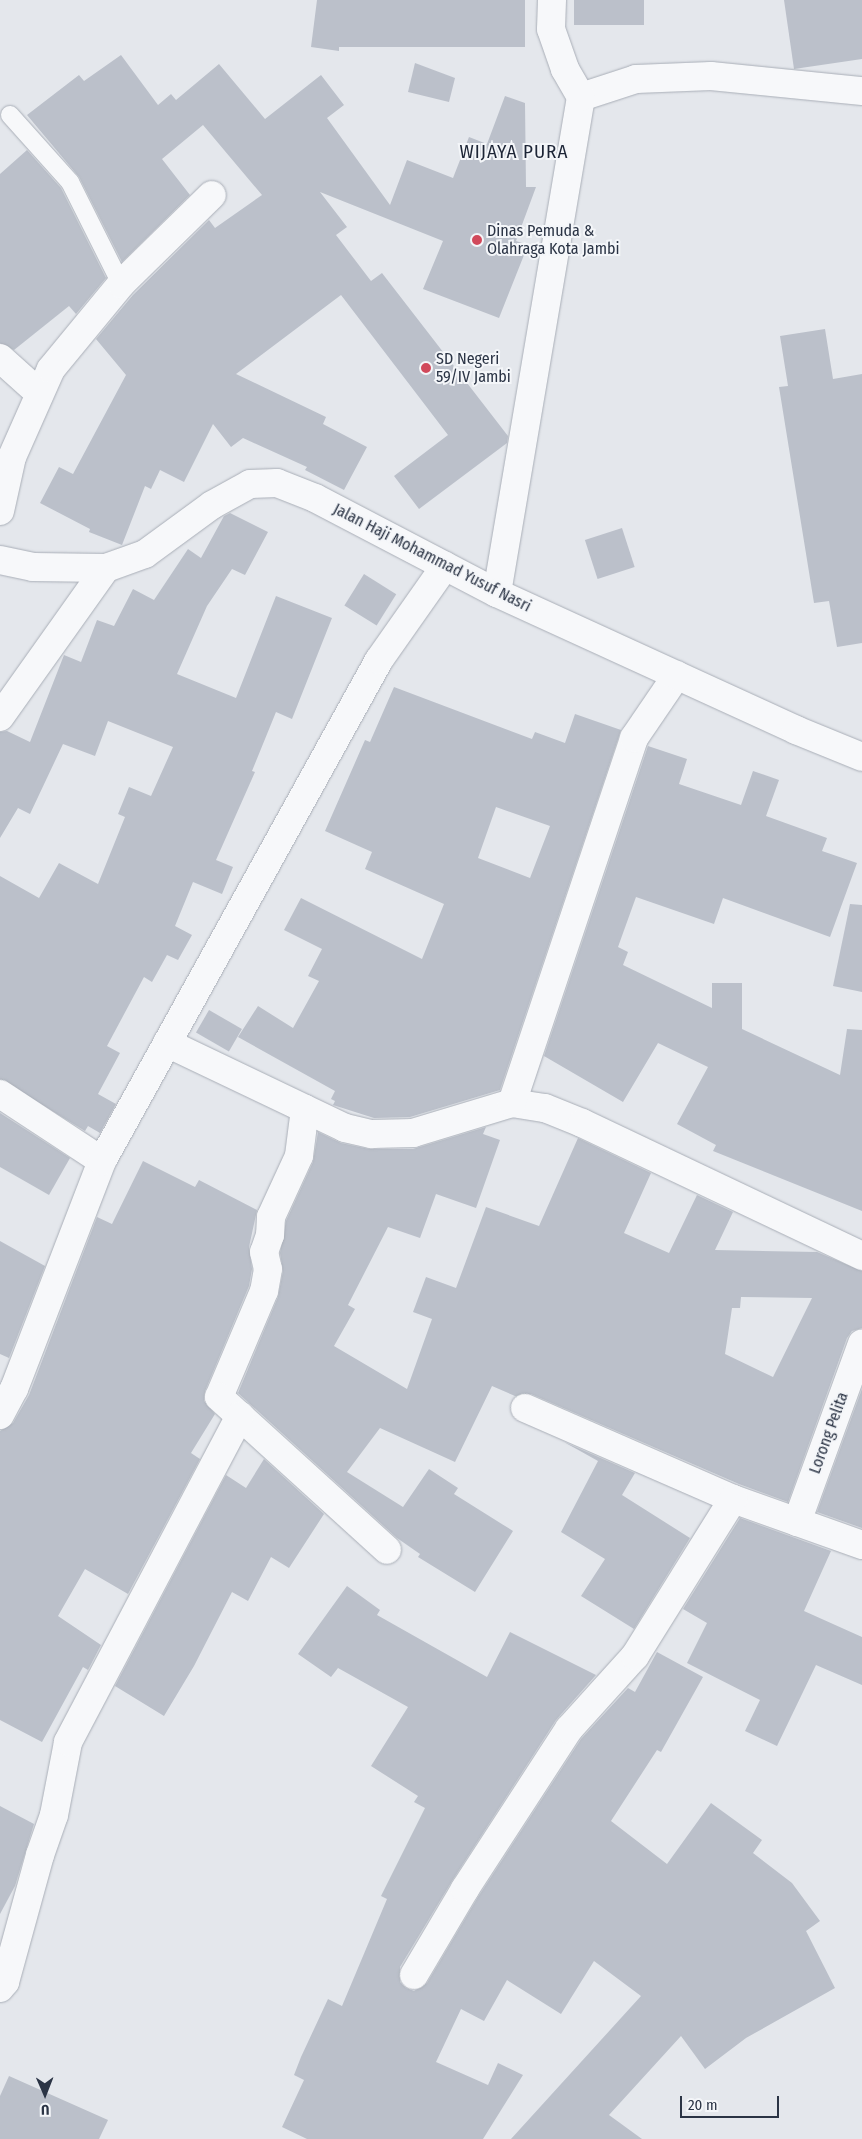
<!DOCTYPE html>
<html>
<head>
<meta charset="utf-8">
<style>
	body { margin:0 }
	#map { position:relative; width:862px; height:2139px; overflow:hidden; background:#e4e7ec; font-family:"Fira Sans Condensed",sans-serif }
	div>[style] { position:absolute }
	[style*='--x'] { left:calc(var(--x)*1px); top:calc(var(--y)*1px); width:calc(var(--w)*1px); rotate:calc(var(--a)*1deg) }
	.building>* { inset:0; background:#bbc0ca; transform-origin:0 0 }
	.roads { filter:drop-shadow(0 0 1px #a9aeb7) drop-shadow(0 0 1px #a9aeb7) }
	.service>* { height:18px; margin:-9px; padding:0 9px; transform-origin:9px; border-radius:9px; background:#f7f8fa }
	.minor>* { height:28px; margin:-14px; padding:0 14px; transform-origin:14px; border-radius:14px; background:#f7f8fa }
	.tertiary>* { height:28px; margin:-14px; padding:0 14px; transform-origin:14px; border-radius:14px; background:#f7f8fa }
	.dots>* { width:14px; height:14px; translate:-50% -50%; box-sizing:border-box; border:2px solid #f4f6f9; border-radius:50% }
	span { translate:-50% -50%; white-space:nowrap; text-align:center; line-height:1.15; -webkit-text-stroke:4px #f4f6f9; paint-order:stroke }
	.poi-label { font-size:16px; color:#2b3445 }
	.left { translate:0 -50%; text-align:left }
	.street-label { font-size:16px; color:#2b3445 }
	.quarter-label { font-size:19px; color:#1d2536; letter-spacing:1px }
	.north { position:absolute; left:20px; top:2069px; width:50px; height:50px; -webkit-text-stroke:4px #f4f6f9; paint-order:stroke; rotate:179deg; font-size:14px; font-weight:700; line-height:20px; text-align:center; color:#2b3445 }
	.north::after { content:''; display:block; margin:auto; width:18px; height:22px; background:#2b3445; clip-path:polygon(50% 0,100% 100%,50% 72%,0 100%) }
	.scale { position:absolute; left:680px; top:2096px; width:99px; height:22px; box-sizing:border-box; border:2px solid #2b3445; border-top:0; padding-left:6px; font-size:15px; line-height:18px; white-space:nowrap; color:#2b3445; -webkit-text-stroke:4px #f4f6f9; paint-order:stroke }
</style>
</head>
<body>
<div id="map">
	<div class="building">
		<div style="clip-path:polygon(317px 0,525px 0,525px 47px,339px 47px,339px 51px,311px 47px)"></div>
		<div style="left:574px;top:0;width:70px;height:25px"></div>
		<div style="clip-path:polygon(784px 0,862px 0,862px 59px,794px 69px)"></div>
		<div style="clip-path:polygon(121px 55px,158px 105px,171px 94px,176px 100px,219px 64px,265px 119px,321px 75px,344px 105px,327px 118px,390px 205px,407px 160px,453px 178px,469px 137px,487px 144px,505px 96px,525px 103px,526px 187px,536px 187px,516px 241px,528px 245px,499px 318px,423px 289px,443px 241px,320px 192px,347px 227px,336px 235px,371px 281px,382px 273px,508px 436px,507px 443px,419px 509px,394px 476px,448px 435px,341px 295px,236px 374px,326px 417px,323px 424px,367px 447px,344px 490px,305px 470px,307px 467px,243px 438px,231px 447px,213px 424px,184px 482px,160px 470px,151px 489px,145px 486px,122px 545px,89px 532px,90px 529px,40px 503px,59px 467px,73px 474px,126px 375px,96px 339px,133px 295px,209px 220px,215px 228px,262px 195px,203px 125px,162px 159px,190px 195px,122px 262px,79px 177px,27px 115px,79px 75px,84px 81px)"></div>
		<div style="clip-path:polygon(415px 63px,455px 78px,449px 102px,408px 92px)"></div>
		<div style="clip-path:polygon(27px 150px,61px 188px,106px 278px,76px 314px,69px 306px,14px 350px,0 343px,0 174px)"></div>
		<div style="clip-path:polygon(825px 329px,833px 379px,862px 374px,862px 643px,837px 647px,829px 601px,814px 603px,779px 387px,788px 386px,780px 336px)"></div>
		<div style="clip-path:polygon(230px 513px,268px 532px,245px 575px,232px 569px,207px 606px,177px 674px,236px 698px,276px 596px,332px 618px,292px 719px,276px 712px,252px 771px,255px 772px,216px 860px,233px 867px,222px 894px,193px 882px,175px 926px,192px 935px,178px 960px,167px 955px,152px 982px,144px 977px,107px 1046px,120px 1053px,98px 1094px,116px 1104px,100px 1133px,88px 1126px,85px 1131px,0 1079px,0 876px,39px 898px,59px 863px,98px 884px,125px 817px,118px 814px,129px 787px,151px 796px,173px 747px,108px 721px,95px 756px,63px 744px,30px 814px,18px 808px,0 838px,0 732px,7px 731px,30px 742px,64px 655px,81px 662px,97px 620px,114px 626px,133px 589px,154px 600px,188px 549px,201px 558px,224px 516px)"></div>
		<div style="left:622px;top:528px;width:41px;height:39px;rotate:72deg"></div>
		<div style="left:364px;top:574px;width:38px;height:37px;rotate:32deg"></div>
		<div style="clip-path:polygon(evenodd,394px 687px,532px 739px,535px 732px,565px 743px,575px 714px,621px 730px,500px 1090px,410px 1117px,374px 1118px,333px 1105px,335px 1101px,331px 1099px,335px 1091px,238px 1037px,258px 1006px,293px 1028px,319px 981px,308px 976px,322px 949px,284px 930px,301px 898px,422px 959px,444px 904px,365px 869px,372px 852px,325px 831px,365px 740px,370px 742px,394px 687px,496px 807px,550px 826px,530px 878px,478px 858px,496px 807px)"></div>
		<div style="clip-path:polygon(648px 746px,687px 759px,679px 784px,741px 805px,753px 771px,779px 780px,766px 816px,827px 838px,822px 851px,857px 863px,830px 937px,723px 898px,714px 924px,636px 897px,618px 947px,628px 952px,623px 965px,712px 1008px,712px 983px,742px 983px,742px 1029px,840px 1075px,847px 1029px,862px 1030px,862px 1211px,713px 1151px,716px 1145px,677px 1124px,708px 1067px,658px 1043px,623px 1102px,544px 1056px)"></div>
		<div style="clip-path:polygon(850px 904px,862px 905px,862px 992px,833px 986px)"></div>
		<div style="left:209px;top:1010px;width:38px;height:26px;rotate:30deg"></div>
		<div style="clip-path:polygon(0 1113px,70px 1158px,49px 1195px,0 1167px)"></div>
		<div style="clip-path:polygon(evenodd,486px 1127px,483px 1134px,500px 1140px,476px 1208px,436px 1194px,420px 1238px,388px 1227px,348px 1305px,355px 1309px,334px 1346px,407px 1389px,432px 1319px,413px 1312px,426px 1277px,456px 1288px,486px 1207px,539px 1226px,578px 1138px,651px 1173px,624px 1233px,669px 1253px,697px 1195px,733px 1212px,715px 1250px,817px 1252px,862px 1271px,862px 1328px,852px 1331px,847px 1338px,788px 1502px,739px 1484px,531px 1394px,515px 1396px,492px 1386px,455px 1462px,380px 1428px,347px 1472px,403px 1507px,429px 1469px,458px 1488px,454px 1494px,513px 1531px,475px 1592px,418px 1557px,420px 1554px,397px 1538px,238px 1393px,278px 1297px,283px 1271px,280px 1253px,286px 1221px,313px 1162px,318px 1132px,341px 1143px,369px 1149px,413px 1149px,486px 1127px,741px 1297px,812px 1298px,773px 1377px,725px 1354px,732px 1308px,740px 1308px,741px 1297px)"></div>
		<div style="clip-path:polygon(143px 1161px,195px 1187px,199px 1180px,257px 1210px,249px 1247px,252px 1269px,249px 1286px,205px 1391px,204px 1401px,215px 1414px,191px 1453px,200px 1459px,128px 1594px,85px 1569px,58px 1616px,101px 1645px,88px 1670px,83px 1667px,42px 1742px,0 1720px,0 1431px,13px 1423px,29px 1395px,97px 1217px,112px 1224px)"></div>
		<div style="clip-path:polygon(0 1241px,45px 1266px,9px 1358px,0 1354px)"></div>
		<div style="clip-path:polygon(862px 1389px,862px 1528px,817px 1512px)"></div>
		<div style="clip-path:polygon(564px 1442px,635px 1473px,622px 1495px,690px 1538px,634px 1629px,581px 1596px,605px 1559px,561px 1532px,598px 1461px)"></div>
		<div style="clip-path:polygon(264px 1459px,324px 1514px,289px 1568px,271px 1557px,248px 1601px,232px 1592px,194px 1666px,164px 1716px,115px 1686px,226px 1475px,246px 1488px)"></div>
		<div style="clip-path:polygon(740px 1518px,831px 1551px,804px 1611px,862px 1637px,862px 1685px,816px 1665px,777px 1746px,745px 1731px,760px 1700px,687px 1663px,707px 1623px,683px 1609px)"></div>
		<div style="clip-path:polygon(347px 1586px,380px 1610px,377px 1615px,487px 1677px,510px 1632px,596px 1675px,556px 1720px,452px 1881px,400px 1967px,400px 1982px,406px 1988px,414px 1991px,427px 1983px,478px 1897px,581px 1739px,628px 1688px,635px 1692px,657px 1652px,703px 1677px,661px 1752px,657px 1750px,611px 1821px,667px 1864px,711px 1803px,762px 1840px,753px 1853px,792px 1883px,820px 1921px,806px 1931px,835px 1988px,746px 2038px,705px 2069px,681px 2036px,609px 2115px,642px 2139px,511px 2139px,641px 1996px,594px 1961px,561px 2014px,507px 1980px,484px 2021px,461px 2009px,436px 2062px,488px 2085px,498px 2063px,523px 2075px,483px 2139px,307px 2139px,282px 2127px,304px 2080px,294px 2075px,301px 2057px,328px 1999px,342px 2006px,387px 1899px,381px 1896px,425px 1808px,414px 1802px,418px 1796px,371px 1766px,408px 1707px,338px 1668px,331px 1677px,298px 1654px)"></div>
		<div style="clip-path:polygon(0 1806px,34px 1824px,15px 1886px,0 1914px)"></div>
		<div style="clip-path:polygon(9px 2076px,108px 2120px,99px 2139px,0 2139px,0 2096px)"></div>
	</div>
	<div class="roads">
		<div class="service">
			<div style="--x:10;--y:115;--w:90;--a:48.2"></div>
			<div style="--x:70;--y:182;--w:114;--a:63.4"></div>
		</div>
		<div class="minor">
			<div style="--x:581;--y:97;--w:58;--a:-18.1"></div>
			<div style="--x:636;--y:79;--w:75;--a:-2.3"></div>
			<div style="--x:711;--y:76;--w:152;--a:5.7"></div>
			<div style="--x:0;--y:358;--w:52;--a:41.9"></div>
			<div style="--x:0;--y:511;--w:55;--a:-77.5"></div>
			<div style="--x:12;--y:457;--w:96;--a:-66.1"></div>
			<div style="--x:51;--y:369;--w:110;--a:-50.5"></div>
			<div style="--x:121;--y:284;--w:127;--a:-44.4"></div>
			<div style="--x:497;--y:593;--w:503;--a:-80.39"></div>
			<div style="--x:581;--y:97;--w:32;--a:-120"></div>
			<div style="--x:565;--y:69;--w:42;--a:-109.3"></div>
			<div style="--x:551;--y:29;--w:29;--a:-88"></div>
			<div style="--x:0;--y:717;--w:183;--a:-54.6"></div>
			<div style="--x:167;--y:1043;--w:197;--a:25.5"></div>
			<div style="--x:345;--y:1128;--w:28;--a:13"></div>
			<div style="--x:372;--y:1134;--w:41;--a:-1.4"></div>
			<div style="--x:413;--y:1133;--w:103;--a:-16.9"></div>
			<div style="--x:512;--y:1103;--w:33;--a:9"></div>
			<div style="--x:545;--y:1108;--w:40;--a:22"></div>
			<div style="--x:582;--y:1123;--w:310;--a:25.4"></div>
			<div style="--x:0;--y:1094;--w:122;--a:33.3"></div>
			<div style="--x:512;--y:1103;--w:385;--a:-71.5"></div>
			<div style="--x:634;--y:738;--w:76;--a:-55.7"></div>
			<div style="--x:305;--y:1109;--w:47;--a:97.3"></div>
			<div style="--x:299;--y:1156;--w:67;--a:114.7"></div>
			<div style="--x:271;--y:1217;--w:18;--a:93"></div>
			<div style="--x:270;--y:1235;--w:18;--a:109"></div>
			<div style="--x:264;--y:1252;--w:17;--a:77"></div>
			<div style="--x:268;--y:1269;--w:22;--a:100"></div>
			<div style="--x:264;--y:1291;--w:115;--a:113"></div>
			<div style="--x:219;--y:1397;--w:227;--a:42.3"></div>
			<div style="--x:525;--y:1408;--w:227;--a:23.6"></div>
			<div style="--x:733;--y:1499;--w:137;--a:19.6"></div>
			<div style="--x:0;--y:1415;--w:30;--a:-62"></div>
			<div style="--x:14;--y:1389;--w:244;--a:-68.9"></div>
			<div style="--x:102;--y:1161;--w:572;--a:-61.06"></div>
			<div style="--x:379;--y:660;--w:115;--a:-54.9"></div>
			<div style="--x:797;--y:1522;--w:190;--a:-70"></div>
			<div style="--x:414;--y:1975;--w:100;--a:-59.3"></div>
			<div style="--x:465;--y:1889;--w:191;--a:-57"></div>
			<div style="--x:569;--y:1729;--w:98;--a:-47.9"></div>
			<div style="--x:635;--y:1656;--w:185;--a:-58"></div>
			<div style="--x:0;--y:1988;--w:8;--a:-50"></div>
			<div style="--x:5;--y:1982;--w:132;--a:-74.6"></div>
			<div style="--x:40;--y:1855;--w:42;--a:-70.7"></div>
			<div style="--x:54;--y:1815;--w:74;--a:-79.1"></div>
			<div style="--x:68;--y:1742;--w:369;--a:-62.2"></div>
		</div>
		<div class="tertiary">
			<div style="--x:0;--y:560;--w:34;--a:12"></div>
			<div style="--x:33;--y:567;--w:73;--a:0.8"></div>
			<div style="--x:106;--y:568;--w:41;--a:-19.7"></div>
			<div style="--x:145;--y:554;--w:83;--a:-36.2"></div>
			<div style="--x:212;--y:505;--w:43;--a:-28.9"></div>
			<div style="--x:250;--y:484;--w:27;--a:-2"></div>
			<div style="--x:277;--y:483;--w:41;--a:21.5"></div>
			<div style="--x:315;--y:498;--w:205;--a:27.6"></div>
			<div style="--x:497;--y:593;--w:329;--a:24.6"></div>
			<div style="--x:796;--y:730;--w:71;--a:22.2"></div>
		</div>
	</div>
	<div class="dots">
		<div style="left:477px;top:240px;background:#d1495b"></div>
		<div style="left:426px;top:368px;background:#d1495b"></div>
	</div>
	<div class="poi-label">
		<span class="left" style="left:487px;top:240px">Dinas Pemuda &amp;<br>Olahraga Kota Jambi</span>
		<span class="left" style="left:436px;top:368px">SD Negeri<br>59/IV Jambi</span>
	</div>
	<div class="street-label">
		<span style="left:432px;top:558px;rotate:27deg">Jalan Haji Mohammad Yusuf Nasri</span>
		<span style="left:829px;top:1433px;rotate:-70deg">Lorong Pelita</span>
	</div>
	<div class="quarter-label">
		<span style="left:514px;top:152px">WIJAYA PURA</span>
	</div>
	<div class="north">U</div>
	<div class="scale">20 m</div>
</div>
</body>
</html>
